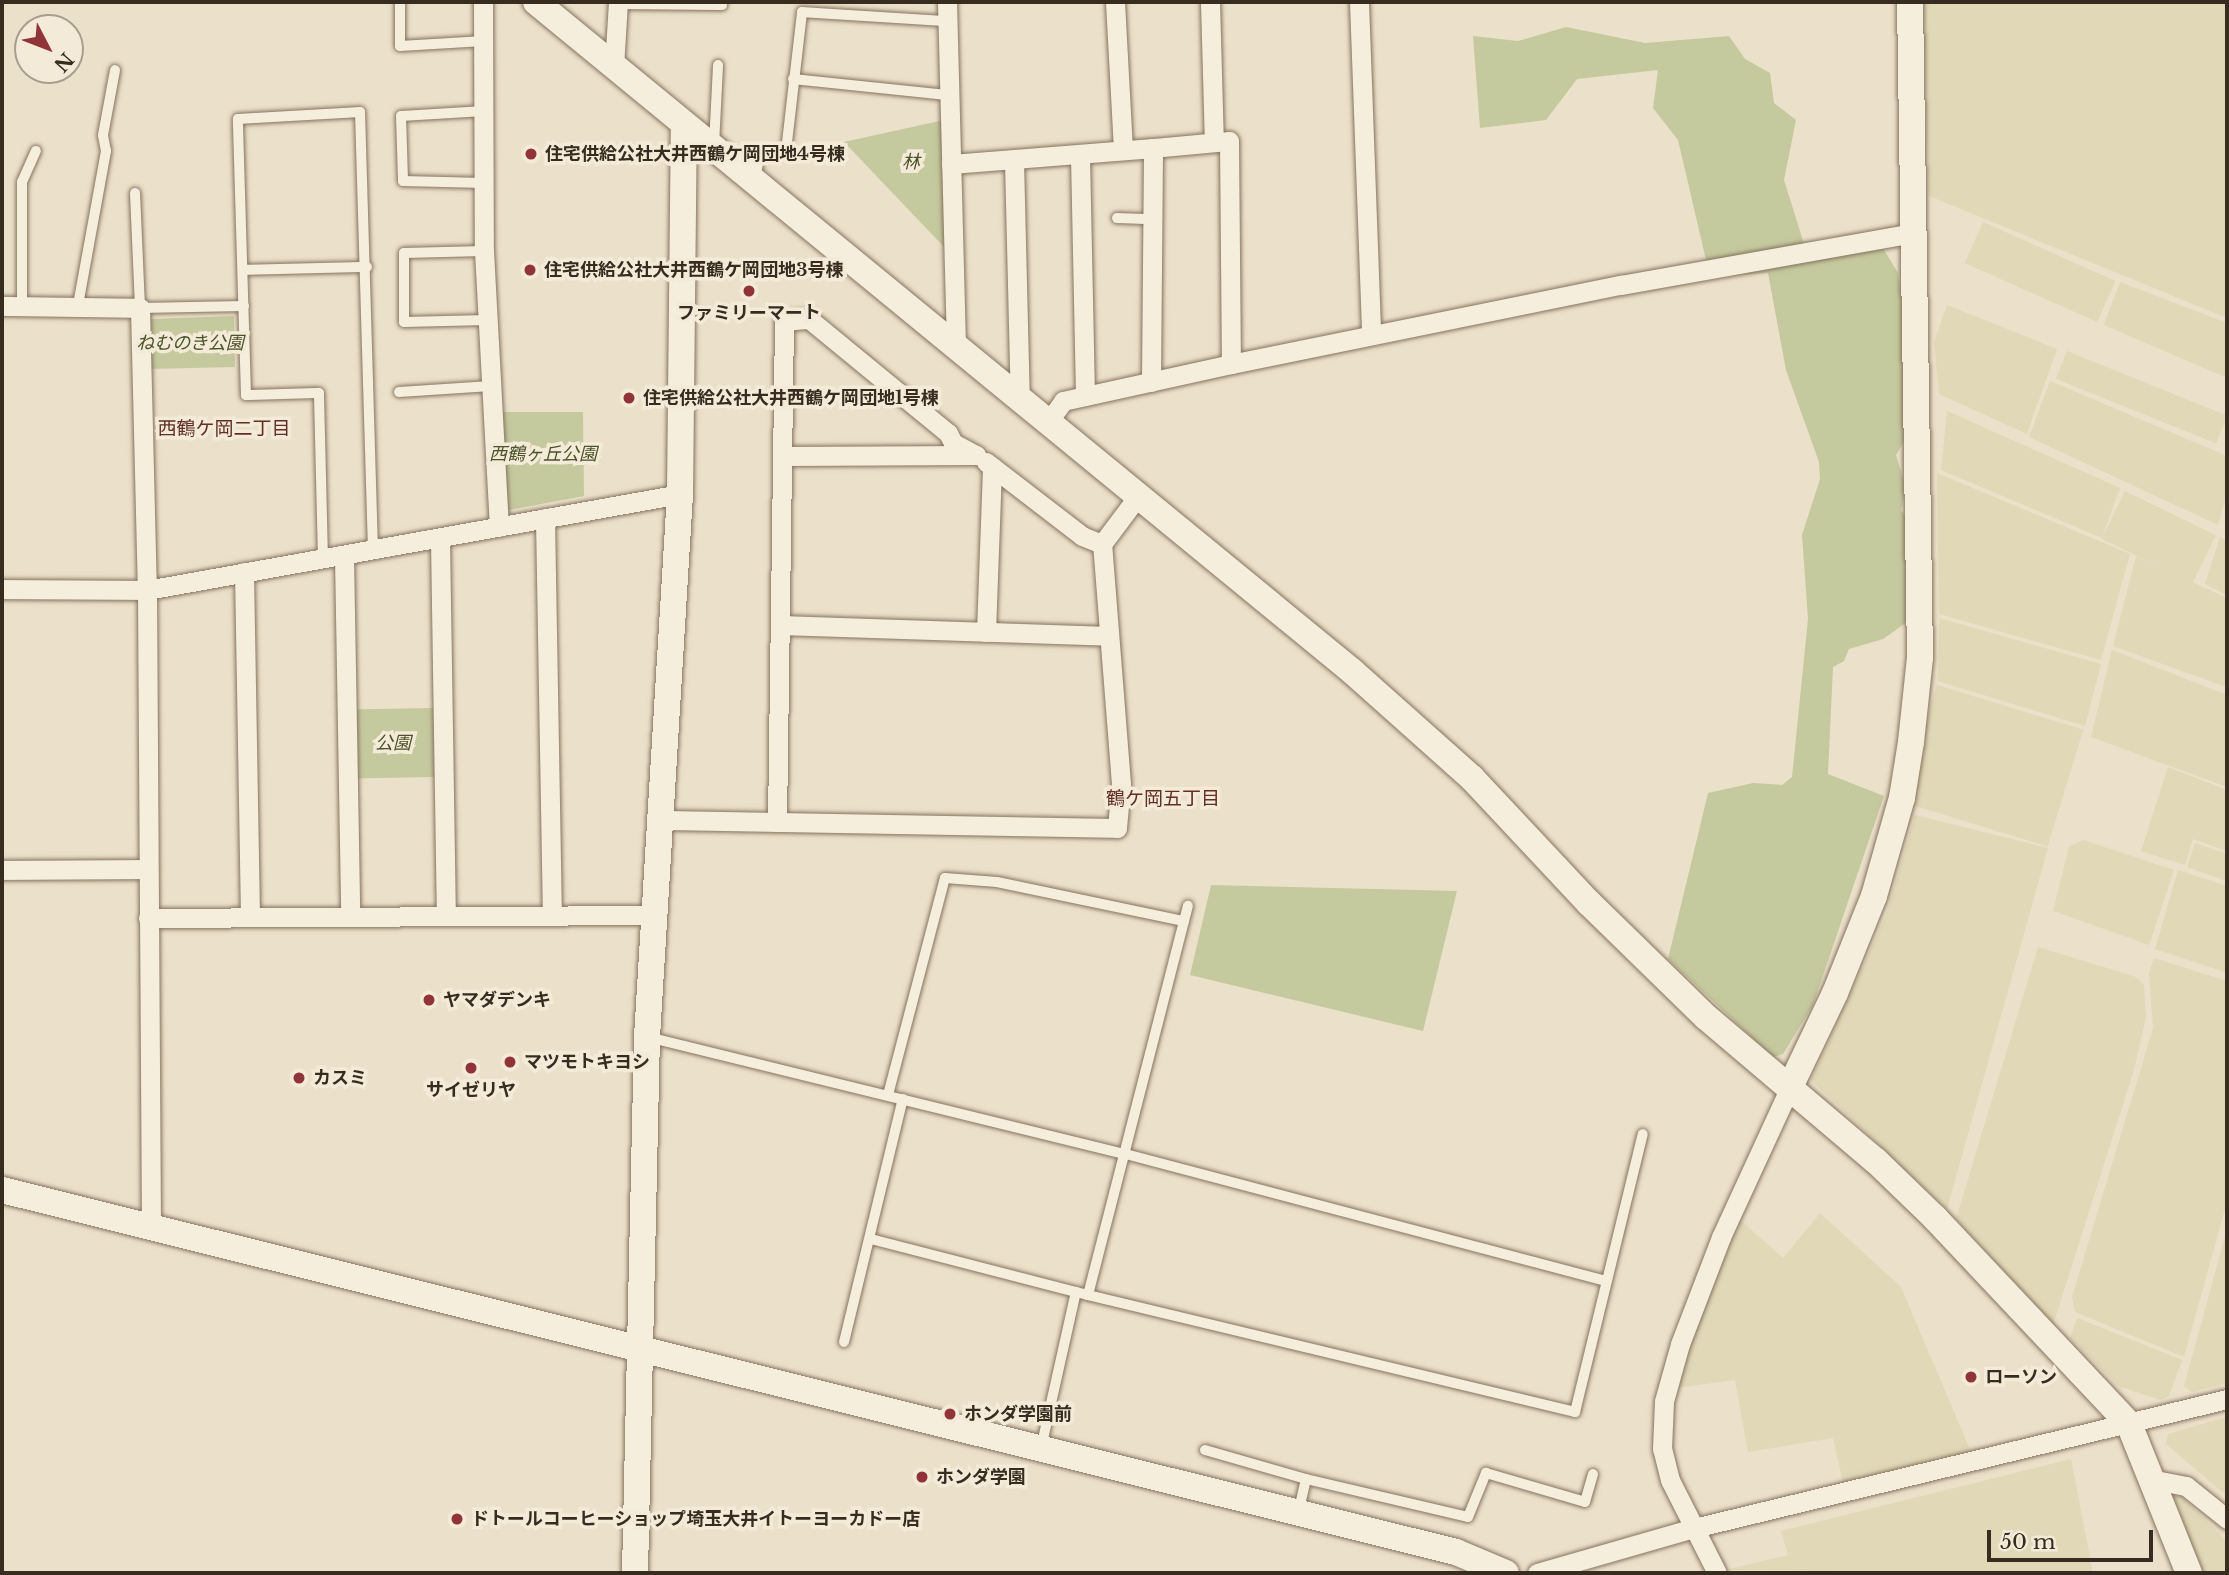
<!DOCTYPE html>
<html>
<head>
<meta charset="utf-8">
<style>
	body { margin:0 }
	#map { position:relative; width:2229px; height:1575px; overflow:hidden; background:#ebe0c9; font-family:"Libre Baskerville","Noto Sans JP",serif }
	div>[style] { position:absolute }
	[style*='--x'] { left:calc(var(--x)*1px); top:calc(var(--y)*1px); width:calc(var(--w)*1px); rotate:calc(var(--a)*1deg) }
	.farmland>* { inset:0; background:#e0d8b7; transform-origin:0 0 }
	.green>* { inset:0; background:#c5c99e; transform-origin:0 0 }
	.roads { filter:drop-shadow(0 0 2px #86735f) drop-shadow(0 0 2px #86735f) }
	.lane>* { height:10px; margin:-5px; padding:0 5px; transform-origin:5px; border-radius:5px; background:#f6eedc }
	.street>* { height:19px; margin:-9.5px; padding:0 9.5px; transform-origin:9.5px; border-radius:9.5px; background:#f6eedc }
	.secondary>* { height:26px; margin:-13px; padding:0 13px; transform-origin:13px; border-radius:13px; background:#f6eedc }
	.dots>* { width:19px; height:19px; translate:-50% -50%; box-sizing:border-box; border:4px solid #f3ead8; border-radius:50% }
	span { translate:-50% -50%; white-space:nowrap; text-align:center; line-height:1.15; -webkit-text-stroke:7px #f3ead8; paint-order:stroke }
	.poi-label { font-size:18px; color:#382c21; font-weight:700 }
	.left { translate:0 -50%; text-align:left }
	.park-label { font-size:18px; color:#4a532a; font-style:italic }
	.neighbourhood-label { font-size:19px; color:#612f24 }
	.frame { position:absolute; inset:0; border:4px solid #382c21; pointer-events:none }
	.north { position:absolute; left:14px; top:14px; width:70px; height:70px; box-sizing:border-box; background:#f3ead8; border:2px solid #a89e8f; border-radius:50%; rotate:132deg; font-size:19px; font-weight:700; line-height:28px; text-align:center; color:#382c21 }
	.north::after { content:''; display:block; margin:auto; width:24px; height:32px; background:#903438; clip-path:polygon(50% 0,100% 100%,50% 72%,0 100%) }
	.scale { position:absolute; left:1987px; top:1530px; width:166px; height:32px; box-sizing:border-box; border:4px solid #382c21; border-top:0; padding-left:9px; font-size:21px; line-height:24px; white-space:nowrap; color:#382c21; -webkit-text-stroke:5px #f3ead8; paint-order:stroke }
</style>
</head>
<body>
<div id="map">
	<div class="farmland">
		<div style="clip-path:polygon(1923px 2px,2227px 2px,2227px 318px,1929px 196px)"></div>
		<div style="left:1983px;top:222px;width:145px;height:45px;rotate:24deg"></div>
		<div style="clip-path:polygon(2120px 282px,2227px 323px,2227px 378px,2104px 325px)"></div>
		<div style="clip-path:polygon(1947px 305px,2057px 349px,2027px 434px,1939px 394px,1934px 342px)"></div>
		<div style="left:2067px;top:351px;width:173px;height:30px;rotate:22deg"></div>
		<div style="clip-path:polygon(2050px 381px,2227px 456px,2227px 494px,2218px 525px,2029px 437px)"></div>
		<div style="clip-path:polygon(1947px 411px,2120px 488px,2102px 538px,1941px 470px)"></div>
		<div style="clip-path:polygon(1937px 473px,2130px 554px,2101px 660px,1939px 614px)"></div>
		<div style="left:2125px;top:491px;width:101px;height:53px;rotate:26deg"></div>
		<div style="clip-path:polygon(2220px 537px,2227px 541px,2227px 595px,2205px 584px)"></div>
		<div style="clip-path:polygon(2136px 556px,2227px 598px,2226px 687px,2113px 646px)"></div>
		<div style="clip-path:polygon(1939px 618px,2101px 664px,2085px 726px,1938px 681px)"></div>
		<div style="clip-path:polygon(2112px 650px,2227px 695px,2227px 787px,2091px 737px)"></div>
		<div style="left:1937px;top:685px;width:153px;height:122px;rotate:17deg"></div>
		<div style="clip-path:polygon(2168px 767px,2227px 790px,2227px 851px,2193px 839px,2185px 865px,2141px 851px)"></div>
		<div style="clip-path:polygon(1915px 815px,2048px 848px,1947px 1209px,1811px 1080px,1887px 913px)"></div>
		<div style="clip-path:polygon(2083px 840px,2174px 870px,2149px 945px,2053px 911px,2069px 847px)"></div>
		<div style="clip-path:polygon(2195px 843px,2227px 854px,2227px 881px,2187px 867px)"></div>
		<div style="clip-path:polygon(2178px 870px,2227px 886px,2227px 973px,2155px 949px)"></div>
		<div style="clip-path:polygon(2038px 947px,2136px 977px,2144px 985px,2146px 1017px,2134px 1070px,2053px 1325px,1956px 1219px)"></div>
		<div style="clip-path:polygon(2154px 958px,2227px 981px,2227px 1202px,2184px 1357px,2075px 1312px,2072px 1297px,2153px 1028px,2149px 972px)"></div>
		<div style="clip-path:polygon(1820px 1213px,1901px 1287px,1971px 1452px,1843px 1482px,1833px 1438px,1748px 1452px,1735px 1380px,1676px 1388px,1686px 1352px,1740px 1220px,1783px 1258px)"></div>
		<div style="clip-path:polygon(2227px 1229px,2227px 1383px,2192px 1392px,2184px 1386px)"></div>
		<div style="clip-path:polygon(2077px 1318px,2182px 1360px,2169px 1396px,2161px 1400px,2118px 1386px,2070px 1338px)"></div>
		<div style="clip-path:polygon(2227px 1417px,2227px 1496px,2166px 1444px,2168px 1434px)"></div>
		<div style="clip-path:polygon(2071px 1459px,2093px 1573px,1725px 1570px,1788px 1555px,1781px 1531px)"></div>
		<div style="clip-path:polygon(2174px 1496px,2184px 1499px,2227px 1541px,2227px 1573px,2202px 1573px,2171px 1504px)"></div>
	</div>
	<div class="green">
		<div style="clip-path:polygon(1566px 27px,1645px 43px,1729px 36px,1745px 59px,1770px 73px,1774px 103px,1796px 120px,1784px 180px,1809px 260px,1849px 248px,1883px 248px,1898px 273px,1904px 315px,1907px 436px,1896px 455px,1906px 488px,1901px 510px,1907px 519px,1907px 622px,1883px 639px,1849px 649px,1844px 661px,1833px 667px,1828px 774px,1884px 796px,1813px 1005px,1783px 1054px,1773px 1057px,1668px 959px,1708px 793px,1753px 783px,1782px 785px,1792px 777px,1808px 619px,1802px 535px,1820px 479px,1819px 462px,1786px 370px,1768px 273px,1710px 277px,1678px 140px,1653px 108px,1658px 70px,1577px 79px,1546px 120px,1480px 128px,1473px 36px,1518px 41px)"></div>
		<div style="clip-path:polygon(944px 120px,947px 250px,844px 142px)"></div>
		<div style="clip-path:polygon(234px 316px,235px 367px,147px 369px,146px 333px,151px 319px)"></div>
		<div style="clip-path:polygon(502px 412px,583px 412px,584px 496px,509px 510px,503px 506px)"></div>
		<div style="left:433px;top:708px;width:69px;height:82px;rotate:89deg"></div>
		<div style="clip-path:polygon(1211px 885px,1457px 891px,1423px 1031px,1190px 975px)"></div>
	</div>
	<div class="roads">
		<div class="lane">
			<div style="--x:400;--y:2;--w:44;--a:90"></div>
			<div style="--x:400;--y:46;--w:84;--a:-3.4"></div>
			<div style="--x:618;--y:4;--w:104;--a:0.6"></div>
			<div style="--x:793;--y:79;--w:157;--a:5.9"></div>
			<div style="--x:484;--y:111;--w:83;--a:176.6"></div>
			<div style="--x:401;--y:116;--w:65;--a:88.2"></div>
			<div style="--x:403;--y:181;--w:81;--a:1.4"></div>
			<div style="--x:714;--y:145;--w:80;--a:-87.1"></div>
			<div style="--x:755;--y:178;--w:24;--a:-78"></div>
			<div style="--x:760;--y:155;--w:26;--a:-9"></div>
			<div style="--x:786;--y:151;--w:140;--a:-83.4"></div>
			<div style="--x:802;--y:12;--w:145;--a:3.6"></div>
			<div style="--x:135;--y:193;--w:115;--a:87.5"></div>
			<div style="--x:140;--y:308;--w:104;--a:-1.1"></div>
			<div style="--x:1117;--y:218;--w:35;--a:2"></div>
			<div style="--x:484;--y:251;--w:80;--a:178.6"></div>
			<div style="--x:404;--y:253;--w:69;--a:90"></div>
			<div style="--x:404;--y:322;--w:83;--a:-1.4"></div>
			<div style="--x:243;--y:270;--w:124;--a:-1.4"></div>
			<div style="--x:22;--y:305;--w:123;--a:-90"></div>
			<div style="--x:22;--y:182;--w:34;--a:-66"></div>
			<div style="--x:78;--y:305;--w:157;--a:-79.7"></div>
			<div style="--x:106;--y:151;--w:16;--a:-101"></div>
			<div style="--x:103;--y:135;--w:66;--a:-79.5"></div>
			<div style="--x:399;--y:392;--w:92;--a:-3.7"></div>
			<div style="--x:323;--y:559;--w:166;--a:-91.4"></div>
			<div style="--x:319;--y:393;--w:73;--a:178.4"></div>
			<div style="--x:246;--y:395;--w:276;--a:-91.7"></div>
			<div style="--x:238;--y:119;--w:122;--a:-3.3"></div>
			<div style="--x:360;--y:112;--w:438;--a:88.3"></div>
			<div style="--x:648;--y:1037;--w:488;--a:13.8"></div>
			<div style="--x:1122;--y:1153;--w:501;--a:14.81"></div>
			<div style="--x:888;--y:1095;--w:224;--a:-75.3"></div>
			<div style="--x:945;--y:878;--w:52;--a:4.4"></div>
			<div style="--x:997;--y:882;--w:191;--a:11.8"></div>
			<div style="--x:871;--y:1239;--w:212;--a:14.5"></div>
			<div style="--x:1088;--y:1295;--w:501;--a:13.51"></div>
			<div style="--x:1575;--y:1412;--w:286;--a:-76.3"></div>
			<div style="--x:844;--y:1342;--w:250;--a:-76.4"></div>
			<div style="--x:1041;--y:1448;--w:160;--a:-77.4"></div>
			<div style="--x:1076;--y:1292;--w:12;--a:14"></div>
			<div style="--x:1088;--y:1295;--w:402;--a:-75.6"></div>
			<div style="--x:1205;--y:1450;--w:105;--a:16"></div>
			<div style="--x:1306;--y:1479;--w:35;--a:103"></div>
			<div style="--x:1306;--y:1479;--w:166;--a:13.2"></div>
			<div style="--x:1468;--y:1517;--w:48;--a:-67.8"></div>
			<div style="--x:1486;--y:1473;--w:103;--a:16.3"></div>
			<div style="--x:1585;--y:1502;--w:29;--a:-74"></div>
		</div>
		<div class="street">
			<div style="--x:483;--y:2;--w:249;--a:89.8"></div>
			<div style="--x:484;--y:251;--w:276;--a:86.9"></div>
			<div style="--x:947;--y:2;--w:344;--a:88.5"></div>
			<div style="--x:1115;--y:2;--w:146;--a:86.9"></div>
			<div style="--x:1210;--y:2;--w:139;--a:88.4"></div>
			<div style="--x:1359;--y:2;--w:333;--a:87.9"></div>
			<div style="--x:614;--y:67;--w:65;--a:-86.5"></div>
			<div style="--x:1080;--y:156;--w:240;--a:88.8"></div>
			<div style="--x:1014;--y:161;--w:238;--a:88.6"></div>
			<div style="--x:951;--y:164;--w:203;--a:-4.5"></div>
			<div style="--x:2;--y:306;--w:138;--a:0.8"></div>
			<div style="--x:140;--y:308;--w:282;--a:88.6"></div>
			<div style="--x:147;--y:590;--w:637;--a:89.64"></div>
			<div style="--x:1151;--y:382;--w:234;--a:-89.5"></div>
			<div style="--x:1153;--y:148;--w:76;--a:-5.3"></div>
			<div style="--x:1229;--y:141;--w:223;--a:89.5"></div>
			<div style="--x:1048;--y:422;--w:26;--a:-54"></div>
			<div style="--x:1063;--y:401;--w:172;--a:-12.4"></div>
			<div style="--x:1231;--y:364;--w:398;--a:-11.5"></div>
			<div style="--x:1621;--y:285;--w:298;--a:-10.1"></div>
			<div style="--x:986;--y:462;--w:121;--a:37.6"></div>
			<div style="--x:1082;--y:536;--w:22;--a:22"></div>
			<div style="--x:545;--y:518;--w:395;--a:89"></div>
			<div style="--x:440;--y:540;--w:374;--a:89.1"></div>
			<div style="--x:344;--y:556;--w:359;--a:89"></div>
			<div style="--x:244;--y:572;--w:343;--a:89"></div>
			<div style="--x:2;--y:589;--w:145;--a:0.4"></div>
			<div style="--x:147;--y:590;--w:542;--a:-10.21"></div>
			<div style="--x:782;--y:625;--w:326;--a:1.9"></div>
			<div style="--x:986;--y:632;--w:165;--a:-87.9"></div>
			<div style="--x:661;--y:820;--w:456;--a:1"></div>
			<div style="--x:1117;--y:828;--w:44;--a:-84.8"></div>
			<div style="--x:1121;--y:784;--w:241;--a:-94.5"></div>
			<div style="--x:1102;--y:544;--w:60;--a:-53.1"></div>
			<div style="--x:777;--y:822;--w:501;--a:-89.2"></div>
			<div style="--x:784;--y:321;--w:25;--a:-5"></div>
			<div style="--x:809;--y:319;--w:180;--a:39.4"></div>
			<div style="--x:948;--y:433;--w:11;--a:63"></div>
			<div style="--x:953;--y:443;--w:26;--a:28"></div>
			<div style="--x:976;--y:455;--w:193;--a:179.7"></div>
			<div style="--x:2;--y:870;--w:144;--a:-0.4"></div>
			<div style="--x:148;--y:918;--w:506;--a:-0.34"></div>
			<div style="--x:2150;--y:1479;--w:37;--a:11"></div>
			<div style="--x:2186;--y:1486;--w:53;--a:38.8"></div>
			<div style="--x:1537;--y:1573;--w:163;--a:-16"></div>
			<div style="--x:1694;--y:1528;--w:548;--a:-13.61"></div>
			<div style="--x:1717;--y:1573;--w:104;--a:-116.8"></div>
			<div style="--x:1670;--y:1480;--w:32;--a:-104"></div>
			<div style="--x:1662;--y:1449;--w:48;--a:-87.6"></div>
			<div style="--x:1664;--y:1401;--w:59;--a:-74.3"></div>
			<div style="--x:1680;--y:1344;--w:115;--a:-69"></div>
			<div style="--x:1721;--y:1237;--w:165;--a:-65.3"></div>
		</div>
		<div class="secondary">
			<div style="--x:536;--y:2;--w:1057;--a:39.35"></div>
			<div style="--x:1353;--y:672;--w:159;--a:41.7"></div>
			<div style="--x:1472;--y:778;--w:171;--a:46.9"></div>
			<div style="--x:1589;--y:903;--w:163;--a:44.3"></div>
			<div style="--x:1706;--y:1017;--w:223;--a:40.3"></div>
			<div style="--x:1876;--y:1161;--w:82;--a:44"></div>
			<div style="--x:1935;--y:1218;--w:283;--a:46.7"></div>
			<div style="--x:2129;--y:1424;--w:161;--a:68.1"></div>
			<div style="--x:1790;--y:1087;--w:104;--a:-64.4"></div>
			<div style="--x:1835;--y:993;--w:105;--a:-68.1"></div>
			<div style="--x:1874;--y:896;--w:102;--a:-74.1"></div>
			<div style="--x:1902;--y:798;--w:57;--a:-80.9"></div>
			<div style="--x:1911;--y:742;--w:84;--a:-83.9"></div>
			<div style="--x:1920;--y:658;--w:656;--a:-90.87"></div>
			<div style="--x:2;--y:1190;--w:1498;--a:13.98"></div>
			<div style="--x:1456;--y:1552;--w:54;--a:22.8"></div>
			<div style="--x:635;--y:1573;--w:536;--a:-88.72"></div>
			<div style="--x:647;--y:1037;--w:544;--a:-86.52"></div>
			<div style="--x:680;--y:494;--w:367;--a:-89.4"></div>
		</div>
	</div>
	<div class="dots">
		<div style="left:531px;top:154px;background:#903438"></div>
		<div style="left:530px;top:270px;background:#903438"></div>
		<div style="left:749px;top:291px;background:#903438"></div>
		<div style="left:629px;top:398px;background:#903438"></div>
		<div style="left:429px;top:1000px;background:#903438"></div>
		<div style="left:510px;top:1062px;background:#903438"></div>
		<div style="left:471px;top:1068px;background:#903438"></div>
		<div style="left:299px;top:1078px;background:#903438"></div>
		<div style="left:1971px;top:1377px;background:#903438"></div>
		<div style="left:950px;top:1414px;background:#903438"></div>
		<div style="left:922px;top:1477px;background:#903438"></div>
		<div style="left:457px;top:1519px;background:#903438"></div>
	</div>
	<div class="poi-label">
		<span class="left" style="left:545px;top:154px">住宅供給公社大井西鶴ケ岡団地4号棟</span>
		<span class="left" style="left:544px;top:270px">住宅供給公社大井西鶴ケ岡団地3号棟</span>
		<span style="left:749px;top:313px">ファミリーマート</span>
		<span class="left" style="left:643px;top:398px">住宅供給公社大井西鶴ケ岡団地1号棟</span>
		<span class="left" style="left:443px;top:1000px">ヤマダデンキ</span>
		<span class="left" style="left:524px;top:1062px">マツモトキヨシ</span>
		<span class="left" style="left:313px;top:1078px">カスミ</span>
		<span style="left:471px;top:1090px">サイゼリヤ</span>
		<span class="left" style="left:1985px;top:1377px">ローソン</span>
		<span class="left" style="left:964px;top:1414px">ホンダ学園前</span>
		<span class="left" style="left:936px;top:1477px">ホンダ学園</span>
		<span class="left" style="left:471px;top:1519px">ドトールコーヒーショップ埼玉大井イトーヨーカドー店</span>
	</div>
	<div class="park-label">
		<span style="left:911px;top:162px">林</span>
		<span style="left:190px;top:343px">ねむのき公園</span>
		<span style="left:543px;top:454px">西鶴ヶ丘公園</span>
		<span style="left:393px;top:743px">公園</span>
	</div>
	<div class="neighbourhood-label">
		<span style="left:224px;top:429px">西鶴ケ岡二丁目</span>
		<span style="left:1163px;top:799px">鶴ケ岡五丁目</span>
	</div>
	<div class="frame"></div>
	<div class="north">N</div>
	<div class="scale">50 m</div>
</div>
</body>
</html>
